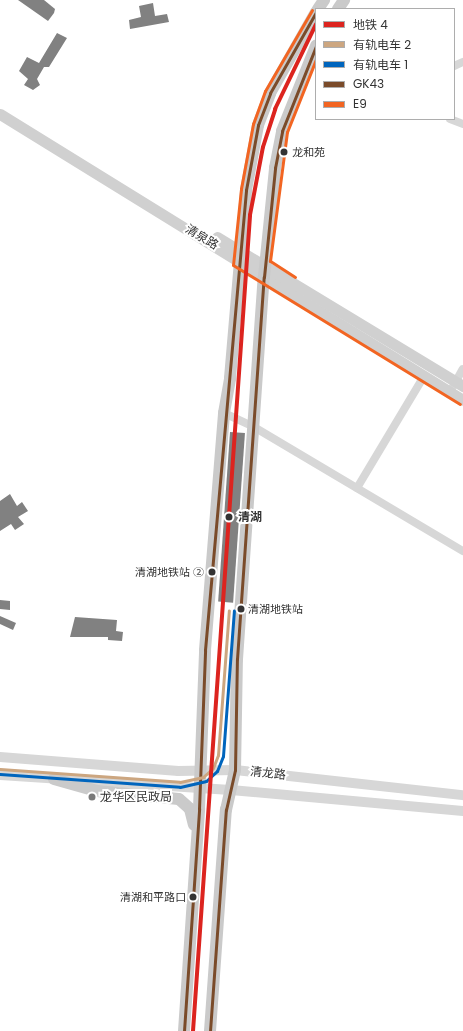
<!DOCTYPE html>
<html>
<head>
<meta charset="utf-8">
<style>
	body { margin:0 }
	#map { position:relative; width:463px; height:1031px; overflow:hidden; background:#fff; font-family:Poppins,"Noto Sans SC",sans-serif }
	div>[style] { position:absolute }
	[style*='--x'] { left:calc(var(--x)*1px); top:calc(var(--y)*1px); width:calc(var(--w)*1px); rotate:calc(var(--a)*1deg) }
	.building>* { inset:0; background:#818181; transform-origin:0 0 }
	.minor>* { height:8px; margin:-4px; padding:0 4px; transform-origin:4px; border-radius:4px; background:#d7d7d7 }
	.tertiary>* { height:10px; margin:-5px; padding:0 5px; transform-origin:5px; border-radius:5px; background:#d7d7d7 }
	.secondary>* { height:11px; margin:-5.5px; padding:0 5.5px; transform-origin:5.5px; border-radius:5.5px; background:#d0d0d0 }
	.primary>* { height:12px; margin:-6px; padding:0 6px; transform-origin:6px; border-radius:6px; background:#cacaca }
	.bus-1>* { height:3px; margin:-1.5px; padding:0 1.5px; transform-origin:1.5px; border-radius:1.5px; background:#7a4b2a }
	.bus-2>* { height:3px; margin:-1.5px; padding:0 1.5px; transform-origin:1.5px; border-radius:1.5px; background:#f26522 }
	.tram-1>* { height:3px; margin:-1.5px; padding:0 1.5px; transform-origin:1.5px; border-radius:1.5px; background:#cca680 }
	.tram-2>* { height:3px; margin:-1.5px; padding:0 1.5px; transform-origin:1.5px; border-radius:1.5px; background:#0065bd }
	.metro-1>* { height:4px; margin:-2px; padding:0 2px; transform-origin:2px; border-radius:2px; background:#dc241f }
	.dots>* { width:11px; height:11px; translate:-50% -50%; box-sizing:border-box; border:2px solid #fff; border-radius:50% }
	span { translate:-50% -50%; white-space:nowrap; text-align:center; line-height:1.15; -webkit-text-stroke:4px #fff; paint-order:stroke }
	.bus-label { font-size:11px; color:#333 }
	.left { translate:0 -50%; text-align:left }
	.right { translate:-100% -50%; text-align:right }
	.street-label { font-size:12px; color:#333 }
	.stop-label { font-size:12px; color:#333; font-weight:700 }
	.poi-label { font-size:12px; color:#333 }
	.legend { position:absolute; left:315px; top:8px; width:140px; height:112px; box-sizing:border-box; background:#fff; border:1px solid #adadad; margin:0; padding:5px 7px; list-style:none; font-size:12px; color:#333 }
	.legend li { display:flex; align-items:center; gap:8px; height:20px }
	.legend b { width:20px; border:1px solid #adadad }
</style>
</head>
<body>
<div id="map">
	<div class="building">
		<div style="clip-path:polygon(18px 0,44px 0,55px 9px,54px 13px,48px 21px)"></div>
		<div style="clip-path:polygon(153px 3px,155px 16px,167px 14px,169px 22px,130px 29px,129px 20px,141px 17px,139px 6px)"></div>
		<div style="clip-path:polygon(57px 33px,67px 38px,49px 67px,44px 67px,37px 79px,40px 85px,33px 90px,24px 85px,28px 79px,19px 71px,27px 57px,39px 63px)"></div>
		<div style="left:230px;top:432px;width:15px;height:170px;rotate:4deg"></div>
		<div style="clip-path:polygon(10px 494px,17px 506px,22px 502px,28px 511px,18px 517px,24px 524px,15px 530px,11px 524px,0 531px,0 501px)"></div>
		<div style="clip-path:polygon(0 600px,10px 601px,10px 610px,0 609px)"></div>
		<div style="clip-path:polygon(0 616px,16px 623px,13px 630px,0 624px)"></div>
		<div style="clip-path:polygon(75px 617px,117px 620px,116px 631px,123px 632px,122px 641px,108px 640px,108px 637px,70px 637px)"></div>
	</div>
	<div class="minor">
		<div style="--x:454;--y:66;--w:10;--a:-24"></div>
		<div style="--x:450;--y:119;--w:14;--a:21"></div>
		<div style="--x:450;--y:392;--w:26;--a:-61"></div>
		<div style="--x:224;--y:413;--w:33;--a:25"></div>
		<div style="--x:254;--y:427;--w:243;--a:30.7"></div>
		<div style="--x:357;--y:488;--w:131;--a:-59.1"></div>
	</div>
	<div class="tertiary">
		<div style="--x:0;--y:757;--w:179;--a:4.5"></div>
		<div style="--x:178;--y:771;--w:57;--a:-1"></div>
		<div style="--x:235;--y:770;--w:229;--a:6.3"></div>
		<div style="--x:0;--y:775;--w:231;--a:3.7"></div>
		<div style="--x:231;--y:790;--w:233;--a:5.2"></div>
	</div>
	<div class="secondary">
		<div style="--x:0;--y:114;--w:544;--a:31.7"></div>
		<div style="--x:217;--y:237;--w:288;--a:31.2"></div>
	</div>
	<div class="primary">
		<div style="--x:318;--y:9;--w:11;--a:-56"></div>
		<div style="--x:338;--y:9;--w:11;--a:-56"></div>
		<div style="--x:54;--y:779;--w:45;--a:15.6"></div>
		<div style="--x:97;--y:791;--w:82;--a:5.6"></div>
		<div style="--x:179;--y:799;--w:15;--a:42"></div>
		<div style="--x:190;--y:809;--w:16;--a:76"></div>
		<div style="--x:184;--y:1031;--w:223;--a:-86.1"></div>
		<div style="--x:199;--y:809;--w:159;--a:-87.8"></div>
		<div style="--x:205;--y:650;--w:238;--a:-85.4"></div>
		<div style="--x:224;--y:413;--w:36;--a:-80"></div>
		<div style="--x:230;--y:378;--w:189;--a:-85.1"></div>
		<div style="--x:246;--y:190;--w:66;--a:-79.5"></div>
		<div style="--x:258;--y:125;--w:34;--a:-69"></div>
		<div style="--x:270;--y:93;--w:93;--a:-60.4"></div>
		<div style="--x:210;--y:1031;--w:222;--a:-85.9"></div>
		<div style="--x:226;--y:810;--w:41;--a:-77.3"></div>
		<div style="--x:235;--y:770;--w:111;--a:-89"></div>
		<div style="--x:237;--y:659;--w:383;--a:-86"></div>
		<div style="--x:264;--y:277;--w:110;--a:-84.2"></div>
		<div style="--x:275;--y:168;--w:38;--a:-79"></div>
		<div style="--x:282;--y:131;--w:92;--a:-68.2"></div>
	</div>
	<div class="bus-1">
		<div style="--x:184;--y:1031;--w:223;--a:-86.1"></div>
		<div style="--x:199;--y:809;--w:159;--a:-87.8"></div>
		<div style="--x:205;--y:650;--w:462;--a:-84.9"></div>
		<div style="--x:246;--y:190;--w:66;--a:-79.5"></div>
		<div style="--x:258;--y:125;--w:34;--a:-69"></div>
		<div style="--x:270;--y:93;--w:93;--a:-60.4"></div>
		<div style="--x:210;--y:1031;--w:222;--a:-85.9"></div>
		<div style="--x:226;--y:810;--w:41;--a:-77.3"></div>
		<div style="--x:235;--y:770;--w:111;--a:-89"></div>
		<div style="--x:237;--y:659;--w:383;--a:-86"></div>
		<div style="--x:264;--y:277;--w:110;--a:-84.2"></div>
		<div style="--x:275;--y:168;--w:38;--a:-79"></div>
		<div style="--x:282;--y:131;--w:92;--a:-68.2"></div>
	</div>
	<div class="bus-2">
		<div style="--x:312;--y:10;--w:94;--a:120.1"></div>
		<div style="--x:265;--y:91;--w:35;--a:110"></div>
		<div style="--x:253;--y:124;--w:66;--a:100.5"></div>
		<div style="--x:241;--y:189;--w:76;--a:96"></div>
		<div style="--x:233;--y:265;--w:266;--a:31.5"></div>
		<div style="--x:295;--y:277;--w:30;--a:-147"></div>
		<div style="--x:270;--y:261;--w:130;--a:-82.5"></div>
		<div style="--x:287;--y:132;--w:79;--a:-68.3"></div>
	</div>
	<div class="tram-1">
		<div style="--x:0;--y:769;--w:180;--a:4.1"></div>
		<div style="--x:180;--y:782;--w:24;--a:-12"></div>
		<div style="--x:203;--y:777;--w:13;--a:-42"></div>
		<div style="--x:213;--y:768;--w:14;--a:-69"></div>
		<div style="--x:218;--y:755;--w:145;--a:-85.7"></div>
	</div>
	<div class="tram-2">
		<div style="--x:0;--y:774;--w:180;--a:4.1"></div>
		<div style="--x:180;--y:787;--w:27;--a:-13"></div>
		<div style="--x:206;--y:781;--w:15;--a:-42"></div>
		<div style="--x:217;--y:771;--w:16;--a:-68"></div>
		<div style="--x:223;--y:756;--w:146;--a:-85.7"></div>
	</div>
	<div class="metro-1">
		<div style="--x:193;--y:1031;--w:818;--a:-86"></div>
		<div style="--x:250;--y:215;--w:69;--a:-79.2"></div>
		<div style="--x:263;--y:147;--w:40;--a:-72"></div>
		<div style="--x:275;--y:109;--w:94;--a:-64.2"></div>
	</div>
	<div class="dots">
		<div style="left:284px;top:152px;background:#333"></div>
		<div style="left:229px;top:517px;background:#333"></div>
		<div style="left:212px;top:572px;background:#333"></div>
		<div style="left:241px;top:609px;background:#333"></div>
		<div style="left:92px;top:797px;background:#7a7a7a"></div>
		<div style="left:193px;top:897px;background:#333"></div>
	</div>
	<div class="bus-label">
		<span class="left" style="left:292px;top:152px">龙和苑</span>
		<span class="right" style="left:204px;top:572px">清湖地铁站 ②</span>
		<span class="left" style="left:248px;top:609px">清湖地铁站</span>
		<span class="right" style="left:186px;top:897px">清湖和平路口</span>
	</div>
	<div class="street-label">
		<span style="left:202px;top:237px;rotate:31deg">清泉路</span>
		<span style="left:268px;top:773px;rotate:6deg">清龙路</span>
	</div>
	<div class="stop-label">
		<span class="left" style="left:238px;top:517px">清湖</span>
	</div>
	<div class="poi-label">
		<span class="left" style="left:100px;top:797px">龙华区民政局</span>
	</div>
	<ul class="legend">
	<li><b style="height:5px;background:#dc241f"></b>地铁 4</li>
	<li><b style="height:5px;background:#cca680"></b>有轨电车 2</li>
	<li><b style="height:5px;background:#0065bd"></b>有轨电车 1</li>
	<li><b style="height:5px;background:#7a4b2a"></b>GK43</li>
	<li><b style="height:5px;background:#f26522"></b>E9</li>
	</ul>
</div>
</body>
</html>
